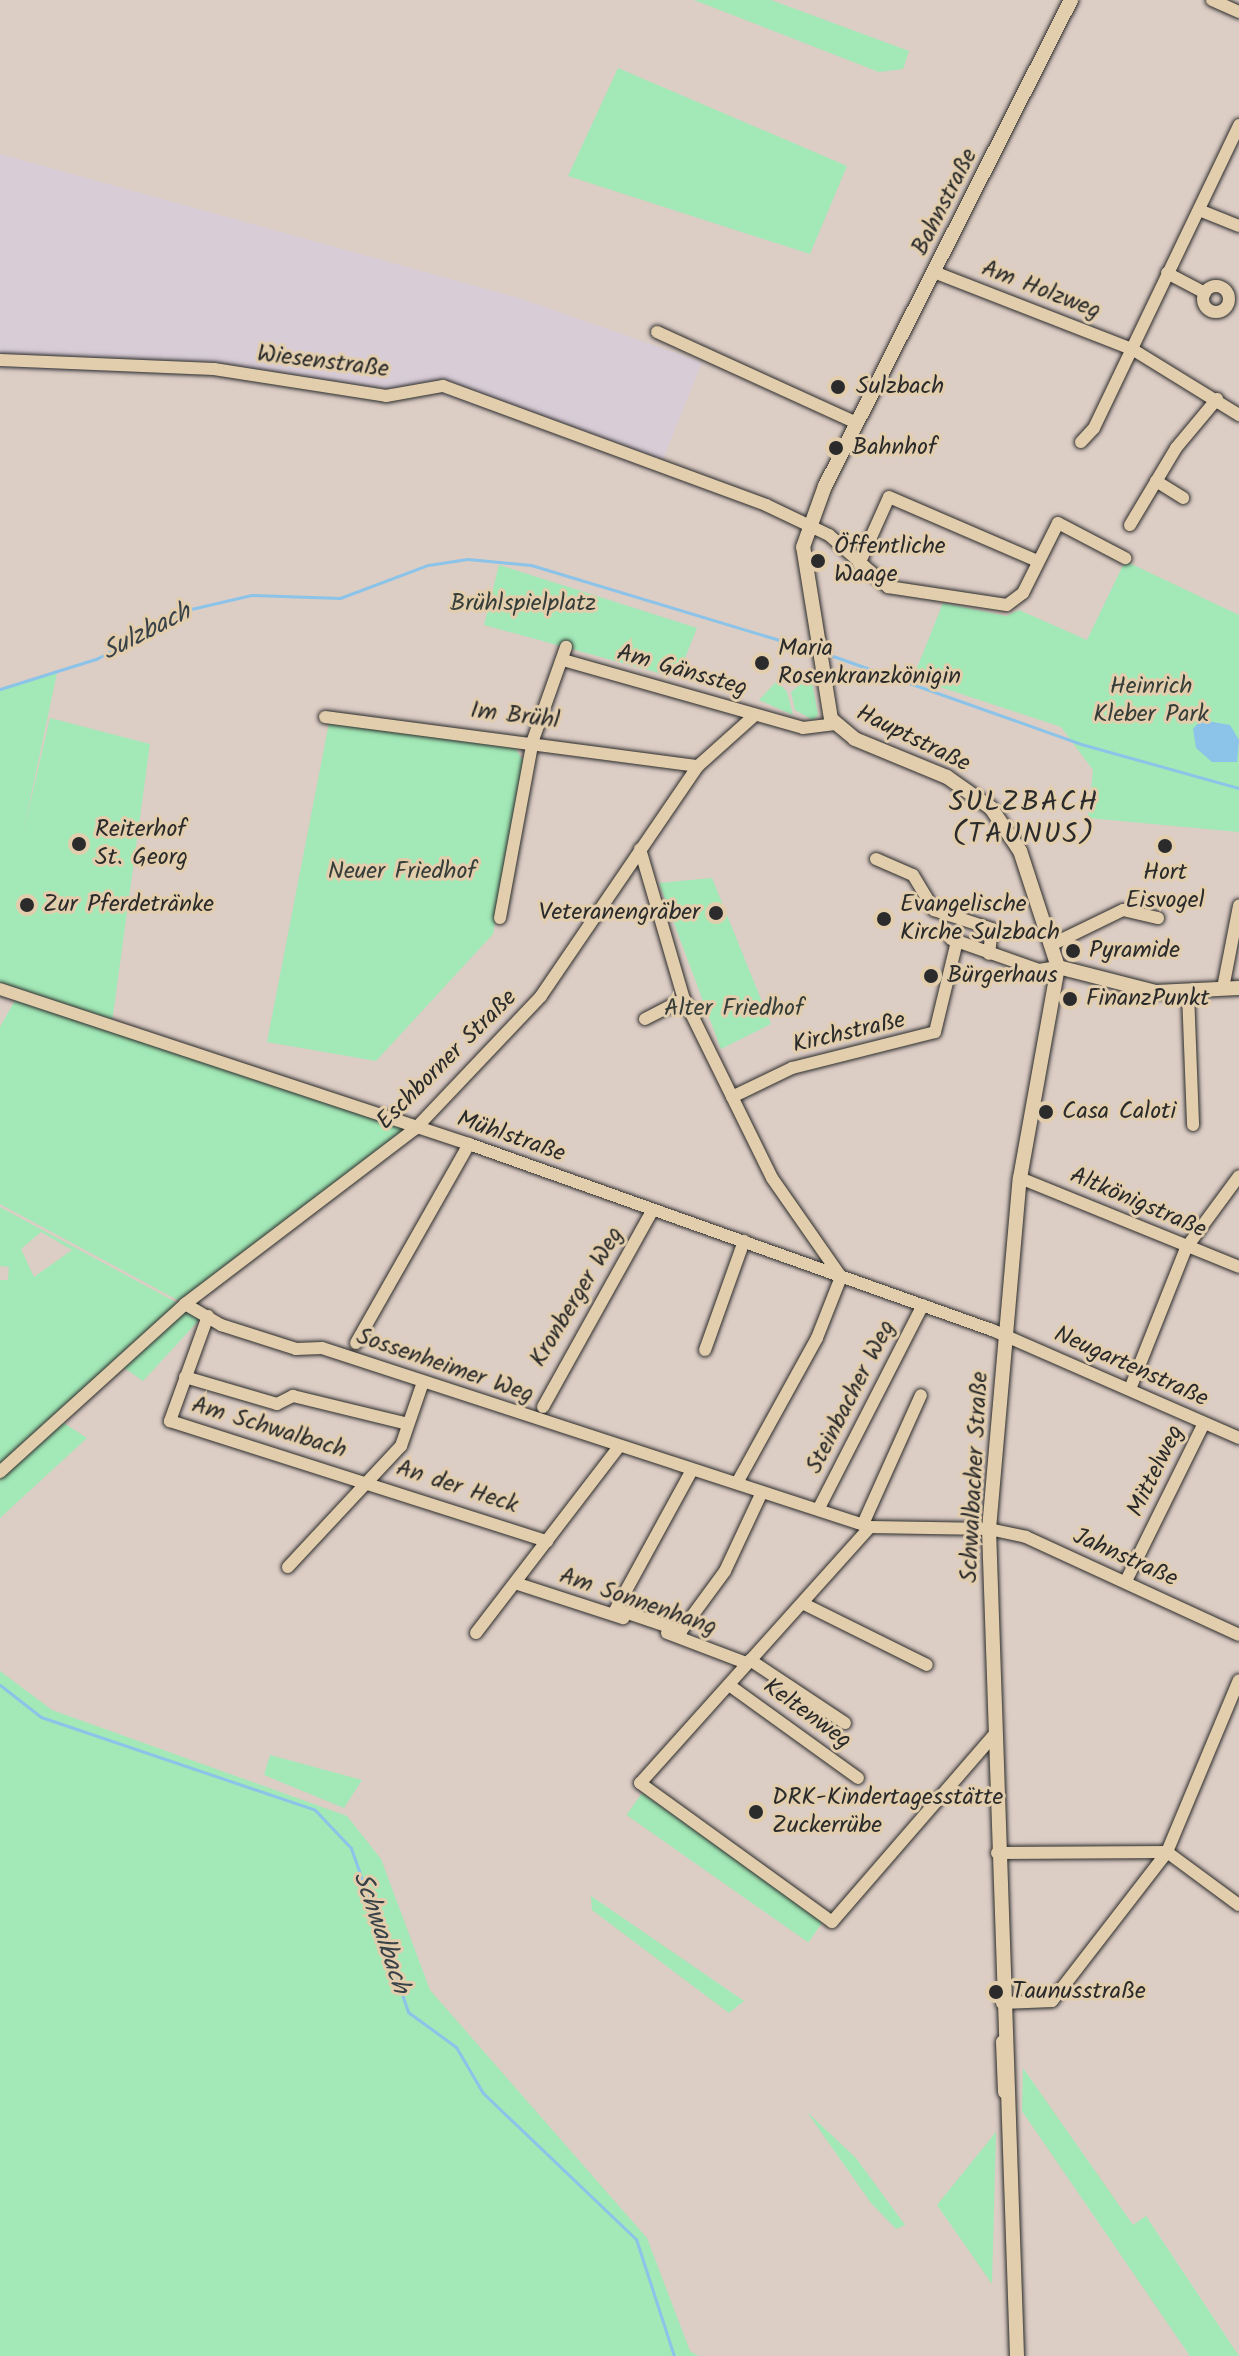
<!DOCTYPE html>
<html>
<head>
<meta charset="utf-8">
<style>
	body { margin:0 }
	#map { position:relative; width:1239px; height:2356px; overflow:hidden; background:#dccdc5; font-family:Kalam,sans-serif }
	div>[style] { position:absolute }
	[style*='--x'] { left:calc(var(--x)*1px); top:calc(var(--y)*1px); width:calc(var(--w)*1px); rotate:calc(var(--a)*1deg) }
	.built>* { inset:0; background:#d8ccd6 }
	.green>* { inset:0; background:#a2e9b7; transform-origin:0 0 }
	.water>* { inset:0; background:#8bc3e9 }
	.stream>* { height:3px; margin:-1.5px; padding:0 1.5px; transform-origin:1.5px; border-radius:1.5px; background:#8bc3e9 }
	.roads { filter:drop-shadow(0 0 2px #2b2b2b) drop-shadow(0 0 2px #2b2b2b) }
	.minor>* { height:12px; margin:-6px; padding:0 6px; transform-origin:6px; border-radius:6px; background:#e2cead }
	.minor>.ring { margin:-6px; padding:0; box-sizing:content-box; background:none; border:12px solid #e2cead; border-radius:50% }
	.tertiary>* { height:14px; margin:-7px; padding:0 7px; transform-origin:7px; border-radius:7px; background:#e2cead }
	.dots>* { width:22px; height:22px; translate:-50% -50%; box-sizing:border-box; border:4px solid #e2cead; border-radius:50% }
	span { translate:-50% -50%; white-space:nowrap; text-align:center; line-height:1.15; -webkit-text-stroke:6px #e2cead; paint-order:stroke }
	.street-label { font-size:24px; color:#2b2b2b }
	.poi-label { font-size:24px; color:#2b2b2b }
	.left { translate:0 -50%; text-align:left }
	.right { translate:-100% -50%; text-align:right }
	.park-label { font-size:24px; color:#373e39 }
	.water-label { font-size:26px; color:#394248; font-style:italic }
	.quarter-label { font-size:28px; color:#2b2b2b; letter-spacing:2px }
</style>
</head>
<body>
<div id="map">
	<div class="built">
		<div style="clip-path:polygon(0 154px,519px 298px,702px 362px,659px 469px,430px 390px,385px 402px,229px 376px,0 368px)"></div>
	</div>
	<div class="green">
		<div style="clip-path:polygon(694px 0,771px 0,909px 51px,903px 69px,879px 72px)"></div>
		<div style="clip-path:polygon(618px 68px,847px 166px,810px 254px,568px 176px)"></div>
		<div style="clip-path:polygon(1125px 561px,1239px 615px,1239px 832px,1088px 818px,1093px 770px,1061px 727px,913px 678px,943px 603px,1006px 616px,1019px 610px,1087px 640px)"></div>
		<div style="clip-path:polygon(499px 565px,697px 628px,677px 678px,484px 625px)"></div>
		<div style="clip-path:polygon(57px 673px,23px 833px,50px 718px,150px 744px,112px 1022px,415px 1129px,185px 1304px,0 1204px,0 1027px,18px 995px,0 989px,0 689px)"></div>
		<div style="clip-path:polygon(811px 676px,818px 715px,813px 720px,795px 710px,791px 692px)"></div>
		<div style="clip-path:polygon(777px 681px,787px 692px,793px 715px,759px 700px)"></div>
		<div style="clip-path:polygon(329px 723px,511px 741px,524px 762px,493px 934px,376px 1061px,267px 1042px)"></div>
		<div style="clip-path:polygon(712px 878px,771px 1024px,721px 1049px,659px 883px)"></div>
		<div style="clip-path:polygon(evenodd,0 1207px,183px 1306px,56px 1418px,87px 1438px,0 1518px,0 1280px,8px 1280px,9px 1267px,0 1266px,0 1207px,41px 1232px,72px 1250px,34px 1277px,21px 1249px,41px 1232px)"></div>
		<div style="clip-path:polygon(181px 1310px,201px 1318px,143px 1381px,120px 1365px)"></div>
		<div style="clip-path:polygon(0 1671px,52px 1710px,347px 1816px,381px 1859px,430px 1990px,647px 2238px,690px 2351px,698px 2356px,0 2356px)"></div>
		<div style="clip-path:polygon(270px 1755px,362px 1780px,344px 1808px,264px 1775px)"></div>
		<div style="left:642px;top:1793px;width:222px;height:27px;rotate:35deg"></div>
		<div style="clip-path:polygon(591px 1896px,744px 2001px,729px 2013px,592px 1910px)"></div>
		<div style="clip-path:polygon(1023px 2068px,1133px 2225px,1146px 2216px,1239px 2356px,1190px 2356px,1022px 2111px)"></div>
		<div style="clip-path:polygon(807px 2112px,856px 2158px,905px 2225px,896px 2229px,871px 2203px)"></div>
		<div style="clip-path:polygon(996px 2132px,992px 2284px,937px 2205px)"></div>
	</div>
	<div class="water">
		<div style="clip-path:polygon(1201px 720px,1230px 725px,1239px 740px,1237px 762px,1212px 762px,1196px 748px,1193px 729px)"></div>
	</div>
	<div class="stream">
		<div style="--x:830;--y:655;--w:266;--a:19.5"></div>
		<div style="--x:1081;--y:744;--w:164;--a:15.6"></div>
		<div style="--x:0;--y:689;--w:101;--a:-17.4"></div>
		<div style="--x:96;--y:659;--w:107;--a:-27.8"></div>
		<div style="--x:191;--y:609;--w:62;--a:-13.1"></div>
		<div style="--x:251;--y:595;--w:89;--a:1.9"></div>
		<div style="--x:340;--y:598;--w:94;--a:-20.6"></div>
		<div style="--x:428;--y:565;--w:40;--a:-8.5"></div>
		<div style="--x:468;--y:559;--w:63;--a:5.4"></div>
		<div style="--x:531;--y:565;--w:287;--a:16.8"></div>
		<div style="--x:0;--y:1685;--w:52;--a:38"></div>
		<div style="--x:41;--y:1717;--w:289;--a:18.7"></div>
		<div style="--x:315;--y:1810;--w:52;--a:46.5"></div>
		<div style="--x:351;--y:1848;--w:174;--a:70.8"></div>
		<div style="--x:408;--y:2012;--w:59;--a:36.1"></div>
		<div style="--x:456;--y:2047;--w:53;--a:59.6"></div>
		<div style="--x:483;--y:2093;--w:211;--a:43.7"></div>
		<div style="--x:636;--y:2239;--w:123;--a:72"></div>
	</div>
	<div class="roads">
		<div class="minor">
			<div style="--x:1212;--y:0;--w:30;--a:24"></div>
			<div style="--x:1199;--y:210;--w:43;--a:21.8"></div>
			<div style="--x:934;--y:272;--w:212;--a:21.3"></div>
			<div style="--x:1132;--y:349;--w:126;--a:31.7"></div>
			<div style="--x:1167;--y:273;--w:43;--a:27.8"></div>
			<div class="ring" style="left:1203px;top:286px;width:14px;height:14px"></div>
			<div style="--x:657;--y:332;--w:220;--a:24.5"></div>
			<div style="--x:0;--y:360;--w:214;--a:2.4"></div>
			<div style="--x:214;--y:369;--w:174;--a:8.9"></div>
			<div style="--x:386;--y:396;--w:58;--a:-10"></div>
			<div style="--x:443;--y:386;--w:344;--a:20.2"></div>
			<div style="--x:766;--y:505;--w:70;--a:25.5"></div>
			<div style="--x:829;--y:535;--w:79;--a:41.4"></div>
			<div style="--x:888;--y:587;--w:120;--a:8.6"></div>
			<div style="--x:1007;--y:605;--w:20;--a:-37"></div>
			<div style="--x:1023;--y:593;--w:78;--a:-63.4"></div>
			<div style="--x:1058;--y:523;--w:76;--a:27.6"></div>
			<div style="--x:1081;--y:442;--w:19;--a:-47"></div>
			<div style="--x:1094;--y:428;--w:336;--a:-64.4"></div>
			<div style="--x:1156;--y:481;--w:32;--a:32"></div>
			<div style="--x:1130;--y:525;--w:90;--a:-59.1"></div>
			<div style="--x:1176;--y:448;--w:64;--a:-50.1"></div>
			<div style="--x:859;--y:564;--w:73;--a:-65.9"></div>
			<div style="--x:889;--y:497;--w:159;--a:23.3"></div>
			<div style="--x:563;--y:660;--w:249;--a:15.8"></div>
			<div style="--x:803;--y:728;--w:32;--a:-7"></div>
			<div style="--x:325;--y:717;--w:376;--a:7.5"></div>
			<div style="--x:640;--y:849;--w:156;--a:73.7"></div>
			<div style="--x:684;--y:999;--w:199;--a:63.8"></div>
			<div style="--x:772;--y:1178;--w:121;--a:55.1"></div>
			<div style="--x:841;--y:1277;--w:66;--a:111.5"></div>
			<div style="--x:817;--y:1338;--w:166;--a:118.9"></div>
			<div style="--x:876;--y:859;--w:40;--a:23.4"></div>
			<div style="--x:913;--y:875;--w:41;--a:59"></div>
			<div style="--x:934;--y:910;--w:61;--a:18.1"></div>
			<div style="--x:992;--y:929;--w:25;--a:97"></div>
			<div style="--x:500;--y:918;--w:181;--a:-79.5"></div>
			<div style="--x:533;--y:740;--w:99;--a:-70.5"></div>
			<div style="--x:951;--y:939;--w:93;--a:19.4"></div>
			<div style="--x:1039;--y:970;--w:19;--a:-9"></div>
			<div style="--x:1053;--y:944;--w:78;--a:-25.9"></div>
			<div style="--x:1123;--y:910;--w:36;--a:13"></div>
			<div style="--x:1223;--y:988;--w:84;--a:-79"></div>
			<div style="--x:0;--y:989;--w:494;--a:18.3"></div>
			<div style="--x:469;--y:1144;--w:555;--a:19.58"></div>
			<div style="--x:992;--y:1330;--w:270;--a:23.6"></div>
			<div style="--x:1188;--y:993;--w:132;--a:87.8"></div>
			<div style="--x:645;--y:1019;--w:44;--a:-27.1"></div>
			<div style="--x:732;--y:1097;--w:67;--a:-25.8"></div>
			<div style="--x:792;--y:1068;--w:147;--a:-14.1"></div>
			<div style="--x:935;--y:1032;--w:94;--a:-76.4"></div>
			<div style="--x:1020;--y:1178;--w:236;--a:22.1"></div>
			<div style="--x:185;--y:1304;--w:42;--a:30.3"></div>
			<div style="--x:221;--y:1325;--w:79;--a:17.7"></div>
			<div style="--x:296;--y:1349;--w:26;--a:-2"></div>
			<div style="--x:322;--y:1348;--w:576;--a:18.09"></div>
			<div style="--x:870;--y:1527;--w:119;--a:1"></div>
			<div style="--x:989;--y:1529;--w:38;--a:12"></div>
			<div style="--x:1026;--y:1537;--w:234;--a:24.7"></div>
			<div style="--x:208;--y:1316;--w:112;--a:109.9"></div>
			<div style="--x:170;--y:1421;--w:396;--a:17.7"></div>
			<div style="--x:356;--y:1343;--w:229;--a:-60.4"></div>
			<div style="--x:705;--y:1350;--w:116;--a:-70.3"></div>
			<div style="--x:185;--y:1377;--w:96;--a:16.4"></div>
			<div style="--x:277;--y:1404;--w:18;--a:-27"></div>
			<div style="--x:293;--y:1396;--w:118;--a:13.7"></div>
			<div style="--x:1130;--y:1389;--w:152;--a:-68.3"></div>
			<div style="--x:1186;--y:1248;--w:89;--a:-53.6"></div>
			<div style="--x:543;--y:1407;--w:224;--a:-60.9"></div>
			<div style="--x:692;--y:1470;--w:158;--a:118.7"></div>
			<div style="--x:616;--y:1609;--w:69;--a:18.7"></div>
			<div style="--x:681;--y:1631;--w:74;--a:-53.7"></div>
			<div style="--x:725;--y:1571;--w:87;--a:-64.9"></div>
			<div style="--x:0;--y:1472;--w:250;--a:-42.2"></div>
			<div style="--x:185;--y:1304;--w:289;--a:-37.3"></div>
			<div style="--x:415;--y:1129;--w:183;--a:-46.5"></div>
			<div style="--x:541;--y:996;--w:278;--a:-55.7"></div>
			<div style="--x:698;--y:766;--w:76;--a:-41.8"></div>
			<div style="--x:819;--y:1508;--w:228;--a:-62.9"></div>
			<div style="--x:863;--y:1524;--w:141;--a:-65.8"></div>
			<div style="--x:870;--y:1527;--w:344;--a:131.9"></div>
			<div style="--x:640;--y:1783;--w:237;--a:35.9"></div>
			<div style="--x:832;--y:1922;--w:246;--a:-49.1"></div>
			<div style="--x:288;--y:1567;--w:166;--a:-47"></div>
			<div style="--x:401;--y:1446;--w:68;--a:-71"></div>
			<div style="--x:1126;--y:1581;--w:176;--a:-63.7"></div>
			<div style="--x:515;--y:1583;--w:114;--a:18"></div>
			<div style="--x:804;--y:1604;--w:137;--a:26.4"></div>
			<div style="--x:476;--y:1633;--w:233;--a:-52.5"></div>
			<div style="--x:667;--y:1633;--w:85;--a:20.8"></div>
			<div style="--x:750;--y:1660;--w:114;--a:33.6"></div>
			<div style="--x:729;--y:1685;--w:159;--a:35.8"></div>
			<div style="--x:997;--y:1853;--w:170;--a:-0.3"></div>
			<div style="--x:1167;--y:1852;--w:89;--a:36.4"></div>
			<div style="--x:1002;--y:2003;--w:50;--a:-2.3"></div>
			<div style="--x:1052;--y:2001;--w:188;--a:-52.3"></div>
			<div style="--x:1167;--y:1852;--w:186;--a:-67.3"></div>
		</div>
		<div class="tertiary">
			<div style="--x:1058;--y:967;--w:101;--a:14.3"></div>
			<div style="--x:1156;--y:992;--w:83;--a:-2.8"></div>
			<div style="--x:1003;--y:2042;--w:50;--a:87.7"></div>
			<div style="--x:1017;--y:2356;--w:827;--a:-91.94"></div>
			<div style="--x:989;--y:1529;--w:352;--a:-85"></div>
			<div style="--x:1020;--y:1178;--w:214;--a:-79.8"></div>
			<div style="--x:1058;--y:967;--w:122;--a:-108.1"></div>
			<div style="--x:1020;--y:851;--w:52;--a:-124"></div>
			<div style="--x:991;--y:808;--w:54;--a:-144.8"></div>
			<div style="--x:947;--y:777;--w:100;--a:-157.6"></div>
			<div style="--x:855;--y:739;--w:31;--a:-140"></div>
			<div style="--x:831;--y:719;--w:174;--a:-99.2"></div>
			<div style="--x:803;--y:547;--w:65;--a:-70.2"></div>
			<div style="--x:825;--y:486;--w:545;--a:-63.15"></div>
		</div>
	</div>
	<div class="dots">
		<div style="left:838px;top:387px;background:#2b2b2b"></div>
		<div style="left:836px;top:448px;background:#2b2b2b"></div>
		<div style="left:818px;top:561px;background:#2b2b2b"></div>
		<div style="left:762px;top:663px;background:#2b2b2b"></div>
		<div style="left:79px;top:844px;background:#2b2b2b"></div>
		<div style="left:1165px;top:846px;background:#2b2b2b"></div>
		<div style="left:27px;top:905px;background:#2b2b2b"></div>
		<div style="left:716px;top:913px;background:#2b2b2b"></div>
		<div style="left:884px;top:919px;background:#2b2b2b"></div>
		<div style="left:1073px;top:951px;background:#2b2b2b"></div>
		<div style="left:931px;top:976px;background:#2b2b2b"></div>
		<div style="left:1070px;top:999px;background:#2b2b2b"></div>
		<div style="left:1046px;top:1112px;background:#2b2b2b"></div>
		<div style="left:756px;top:1812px;background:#2b2b2b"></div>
		<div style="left:996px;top:1992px;background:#2b2b2b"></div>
	</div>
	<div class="street-label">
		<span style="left:945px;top:202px;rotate:-63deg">Bahnstraße</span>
		<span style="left:1041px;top:290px;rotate:21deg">Am Holzweg</span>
		<span style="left:323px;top:362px;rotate:7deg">Wiesenstraße</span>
		<span style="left:682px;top:671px;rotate:16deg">Am Gänssteg</span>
		<span style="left:515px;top:716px;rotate:7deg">Im Brühl</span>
		<span style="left:913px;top:739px;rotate:26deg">Hauptstraße</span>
		<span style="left:849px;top:1033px;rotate:-13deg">Kirchstraße</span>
		<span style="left:447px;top:1060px;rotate:-45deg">Eschborner Straße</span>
		<span style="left:511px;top:1137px;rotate:19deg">Mühlstraße</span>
		<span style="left:1138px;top:1203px;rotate:23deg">Altkönigstraße</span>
		<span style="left:577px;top:1297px;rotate:-59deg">Kronberger Weg</span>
		<span style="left:445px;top:1366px;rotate:19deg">Sossenheimer Weg</span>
		<span style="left:1131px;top:1367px;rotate:24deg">Neugartenstraße</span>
		<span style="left:851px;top:1397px;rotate:-63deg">Steinbacher Weg</span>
		<span style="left:269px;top:1428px;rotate:17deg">Am Schwalbach</span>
		<span style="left:1156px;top:1471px;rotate:-64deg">Mittelweg</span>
		<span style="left:975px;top:1477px;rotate:-87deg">Schwalbacher Straße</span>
		<span style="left:457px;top:1487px;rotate:18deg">An der Heck</span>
		<span style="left:1125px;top:1558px;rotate:24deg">Jahnstraße</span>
		<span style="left:638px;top:1602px;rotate:19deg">Am Sonnenhang</span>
		<span style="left:807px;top:1714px;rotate:36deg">Keltenweg</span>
	</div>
	<div class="poi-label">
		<span class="left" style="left:856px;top:387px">Sulzbach</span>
		<span class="left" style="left:852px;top:448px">Bahnhof</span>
		<span class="left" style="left:834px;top:561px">Öffentliche<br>Waage</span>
		<span class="left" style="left:778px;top:663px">Maria<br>Rosenkranzkönigin</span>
		<span class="left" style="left:95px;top:844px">Reiterhof<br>St. Georg</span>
		<span style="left:1165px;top:887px">Hort<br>Eisvogel</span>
		<span class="left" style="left:43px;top:905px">Zur Pferdetränke</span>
		<span class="left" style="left:900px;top:919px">Evangelische<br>Kirche Sulzbach</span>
		<span class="right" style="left:700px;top:913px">Veteranengräber</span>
		<span class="left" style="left:1089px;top:951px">Pyramide</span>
		<span class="left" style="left:947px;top:976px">Bürgerhaus</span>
		<span class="left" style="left:1086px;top:999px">FinanzPunkt</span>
		<span class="left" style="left:1062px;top:1112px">Casa Caloti</span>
		<span class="left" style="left:772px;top:1812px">DRK-Kindertagesstätte<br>Zuckerrübe</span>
		<span class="left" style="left:1012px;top:1992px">Taunusstraße</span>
	</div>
	<div class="park-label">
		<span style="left:523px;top:604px">Brühlspielplatz</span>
		<span style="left:1151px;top:701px">Heinrich<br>Kleber Park</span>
		<span style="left:402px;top:872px">Neuer Friedhof</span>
		<span style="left:734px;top:1009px">Alter Friedhof</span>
	</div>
	<div class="water-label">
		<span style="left:147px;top:633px;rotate:-27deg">Sulzbach</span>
		<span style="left:380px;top:1933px;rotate:71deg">Schwalbach</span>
	</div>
	<div class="quarter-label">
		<span style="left:1024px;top:819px">SULZBACH<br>(TAUNUS)</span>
	</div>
</div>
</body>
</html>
